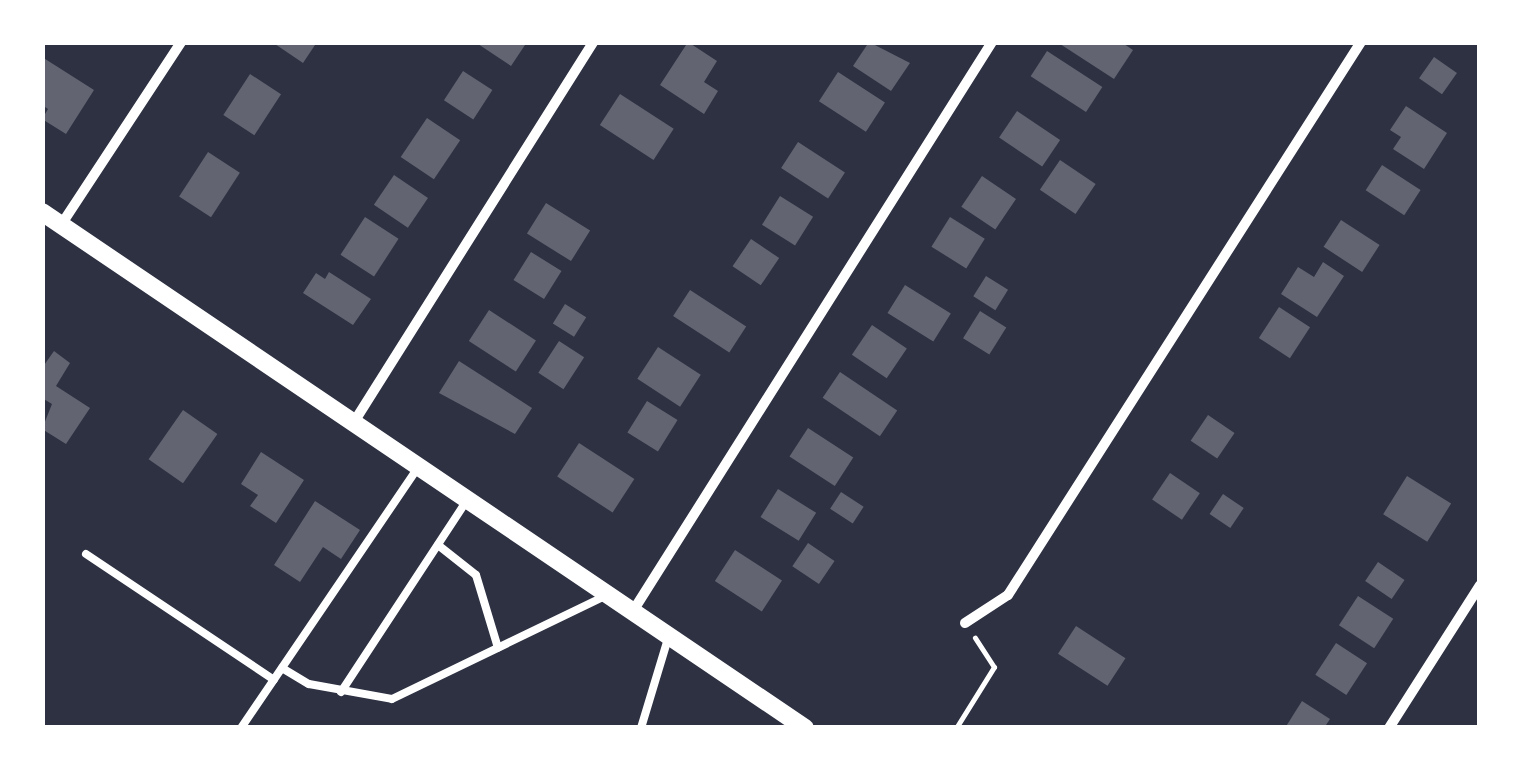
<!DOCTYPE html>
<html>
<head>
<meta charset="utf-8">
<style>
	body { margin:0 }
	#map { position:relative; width:1522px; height:770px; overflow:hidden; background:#2d3142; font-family:"Varela Round",sans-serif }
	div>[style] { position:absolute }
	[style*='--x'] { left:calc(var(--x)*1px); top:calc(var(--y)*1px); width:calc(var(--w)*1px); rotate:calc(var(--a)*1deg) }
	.building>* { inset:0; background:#626471; transform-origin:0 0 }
	.path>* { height:5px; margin:-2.5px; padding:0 2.5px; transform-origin:2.5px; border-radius:2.5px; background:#fff }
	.service>* { height:8px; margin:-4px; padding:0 4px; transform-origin:4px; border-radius:4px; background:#fff }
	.minor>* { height:10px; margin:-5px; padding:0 5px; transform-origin:5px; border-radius:5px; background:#fff }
	.tertiary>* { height:18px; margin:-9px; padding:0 9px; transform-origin:9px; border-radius:9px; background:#fff }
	span { translate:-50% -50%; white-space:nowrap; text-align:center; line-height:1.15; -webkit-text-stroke:8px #fff; paint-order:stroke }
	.frame { position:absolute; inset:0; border:45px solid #fff; pointer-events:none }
</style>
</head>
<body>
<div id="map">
	<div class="building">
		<div style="clip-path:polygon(272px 42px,317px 42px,303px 63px)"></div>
		<div style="clip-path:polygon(475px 42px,527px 42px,511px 66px)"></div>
		<div style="clip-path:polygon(688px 42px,717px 61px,704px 82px,718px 91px,704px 114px,660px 85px)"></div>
		<div style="clip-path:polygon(869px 42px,910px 63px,891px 91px,853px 66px)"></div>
		<div style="clip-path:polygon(1057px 42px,1121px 42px,1133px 50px,1114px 79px)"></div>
		<div style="left:1047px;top:51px;width:66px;height:30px;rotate:33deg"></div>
		<div style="clip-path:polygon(42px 57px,94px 90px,66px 134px,42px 119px,48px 109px,42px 105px)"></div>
		<div style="left:1434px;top:57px;width:28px;height:26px;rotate:35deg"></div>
		<div style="left:463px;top:71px;width:35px;height:35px;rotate:33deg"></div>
		<div style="left:838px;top:72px;width:56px;height:35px;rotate:33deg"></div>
		<div style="left:250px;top:74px;width:37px;height:49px;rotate:33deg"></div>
		<div style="left:620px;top:94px;width:64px;height:37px;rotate:33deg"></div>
		<div style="clip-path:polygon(1406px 106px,1447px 133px,1424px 169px,1393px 149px,1401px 137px,1390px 130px)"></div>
		<div style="left:1017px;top:111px;width:52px;height:32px;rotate:34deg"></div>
		<div style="left:427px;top:118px;width:40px;height:47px;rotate:34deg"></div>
		<div style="left:798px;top:142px;width:56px;height:31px;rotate:33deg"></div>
		<div style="left:208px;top:152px;width:38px;height:53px;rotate:33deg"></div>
		<div style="left:1060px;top:160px;width:43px;height:36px;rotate:34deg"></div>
		<div style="left:1382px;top:165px;width:46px;height:30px;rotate:33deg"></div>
		<div style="left:394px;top:175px;width:41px;height:36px;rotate:34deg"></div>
		<div style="left:982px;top:176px;width:41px;height:37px;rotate:34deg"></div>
		<div style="left:780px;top:196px;width:39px;height:34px;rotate:32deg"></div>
		<div style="left:546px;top:203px;width:52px;height:36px;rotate:32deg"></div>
		<div style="left:365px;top:217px;width:40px;height:45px;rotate:33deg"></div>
		<div style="left:950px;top:217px;width:41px;height:35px;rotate:32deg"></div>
		<div style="left:1341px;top:220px;width:46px;height:32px;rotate:33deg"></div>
		<div style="left:751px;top:239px;width:34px;height:33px;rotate:34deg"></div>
		<div style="left:531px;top:252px;width:36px;height:33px;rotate:32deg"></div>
		<div style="clip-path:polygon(1323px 262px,1344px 276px,1317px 317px,1281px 294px,1298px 267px,1314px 277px)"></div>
		<div style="clip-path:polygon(329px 272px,371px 299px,353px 325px,303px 293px,316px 273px,325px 279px)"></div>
		<div style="left:986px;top:276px;width:26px;height:24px;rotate:32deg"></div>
		<div style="left:905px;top:285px;width:54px;height:33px;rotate:32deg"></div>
		<div style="left:690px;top:290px;width:67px;height:31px;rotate:33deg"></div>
		<div style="left:565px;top:304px;width:25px;height:23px;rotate:32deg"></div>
		<div style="left:1279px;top:307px;width:37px;height:37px;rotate:33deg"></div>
		<div style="left:489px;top:310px;width:56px;height:37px;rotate:33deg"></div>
		<div style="left:980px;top:311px;width:31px;height:32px;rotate:32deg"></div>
		<div style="left:872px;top:325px;width:42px;height:36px;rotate:34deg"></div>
		<div style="left:559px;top:341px;width:30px;height:38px;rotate:33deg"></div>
		<div style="left:658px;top:347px;width:51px;height:38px;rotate:33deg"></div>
		<div style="clip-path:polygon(54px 351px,70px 363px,56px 386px,90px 408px,66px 444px,42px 429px,52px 404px,42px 398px,42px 368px)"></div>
		<div style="clip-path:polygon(459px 361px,532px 408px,515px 434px,439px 393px)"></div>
		<div style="left:840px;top:372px;width:69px;height:31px;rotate:34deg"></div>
		<div style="left:647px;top:401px;width:36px;height:37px;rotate:32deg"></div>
		<div style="left:183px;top:410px;width:42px;height:60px;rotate:35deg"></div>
		<div style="left:1208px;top:415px;width:32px;height:31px;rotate:34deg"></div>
		<div style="left:808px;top:428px;width:54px;height:34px;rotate:33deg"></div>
		<div style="left:579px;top:443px;width:66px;height:40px;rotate:33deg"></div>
		<div style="clip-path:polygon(261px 452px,304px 480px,276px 523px,250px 506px,258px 495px,241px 484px)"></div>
		<div style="left:1170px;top:473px;width:36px;height:32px;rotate:34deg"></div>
		<div style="left:1407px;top:476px;width:52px;height:45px;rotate:32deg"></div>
		<div style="left:778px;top:489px;width:45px;height:33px;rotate:32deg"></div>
		<div style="left:841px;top:492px;width:27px;height:20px;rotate:33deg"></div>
		<div style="left:1223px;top:494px;width:25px;height:24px;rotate:34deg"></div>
		<div style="clip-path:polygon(315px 501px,360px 530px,341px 559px,323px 547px,300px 582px,274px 565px)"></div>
		<div style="left:808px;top:543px;width:32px;height:28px;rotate:34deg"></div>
		<div style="left:735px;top:550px;width:56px;height:37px;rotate:33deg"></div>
		<div style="left:1378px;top:562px;width:32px;height:23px;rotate:34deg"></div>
		<div style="left:1358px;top:596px;width:42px;height:35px;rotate:33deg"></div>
		<div style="left:1076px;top:626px;width:59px;height:33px;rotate:33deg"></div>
		<div style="left:1336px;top:643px;width:37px;height:38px;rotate:33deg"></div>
		<div style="clip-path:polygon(1302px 701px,1330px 719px,1324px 728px,1285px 728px)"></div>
	</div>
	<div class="path">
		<div style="--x:956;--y:728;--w:72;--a:-58.1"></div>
		<div style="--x:994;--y:667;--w:35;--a:-123"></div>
	</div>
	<div class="service">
		<div style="--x:438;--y:545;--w:48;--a:38.3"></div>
		<div style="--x:476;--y:575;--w:76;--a:73.2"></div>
		<div style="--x:86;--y:554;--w:226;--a:33.8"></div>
		<div style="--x:282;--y:668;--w:31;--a:31"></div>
		<div style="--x:309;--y:684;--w:84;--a:10.2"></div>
		<div style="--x:392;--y:699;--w:239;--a:-25.8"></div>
		<div style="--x:341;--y:692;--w:230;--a:-56.7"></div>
		<div style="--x:241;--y:728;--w:317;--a:-55.8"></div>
		<div style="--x:641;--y:728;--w:97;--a:-73.2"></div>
	</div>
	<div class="minor">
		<div style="--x:61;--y:225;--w:219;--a:-56.7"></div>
		<div style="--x:354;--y:422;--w:449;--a:-57.8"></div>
		<div style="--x:633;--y:611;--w:673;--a:-57.75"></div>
		<div style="--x:965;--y:623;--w:51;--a:-33.1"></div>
		<div style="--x:1008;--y:595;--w:656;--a:-57.45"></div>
		<div style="--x:1389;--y:728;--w:169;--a:-57.5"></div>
	</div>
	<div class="tertiary">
		<div style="--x:42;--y:212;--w:921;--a:34.07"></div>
	</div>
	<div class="frame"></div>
</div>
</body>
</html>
